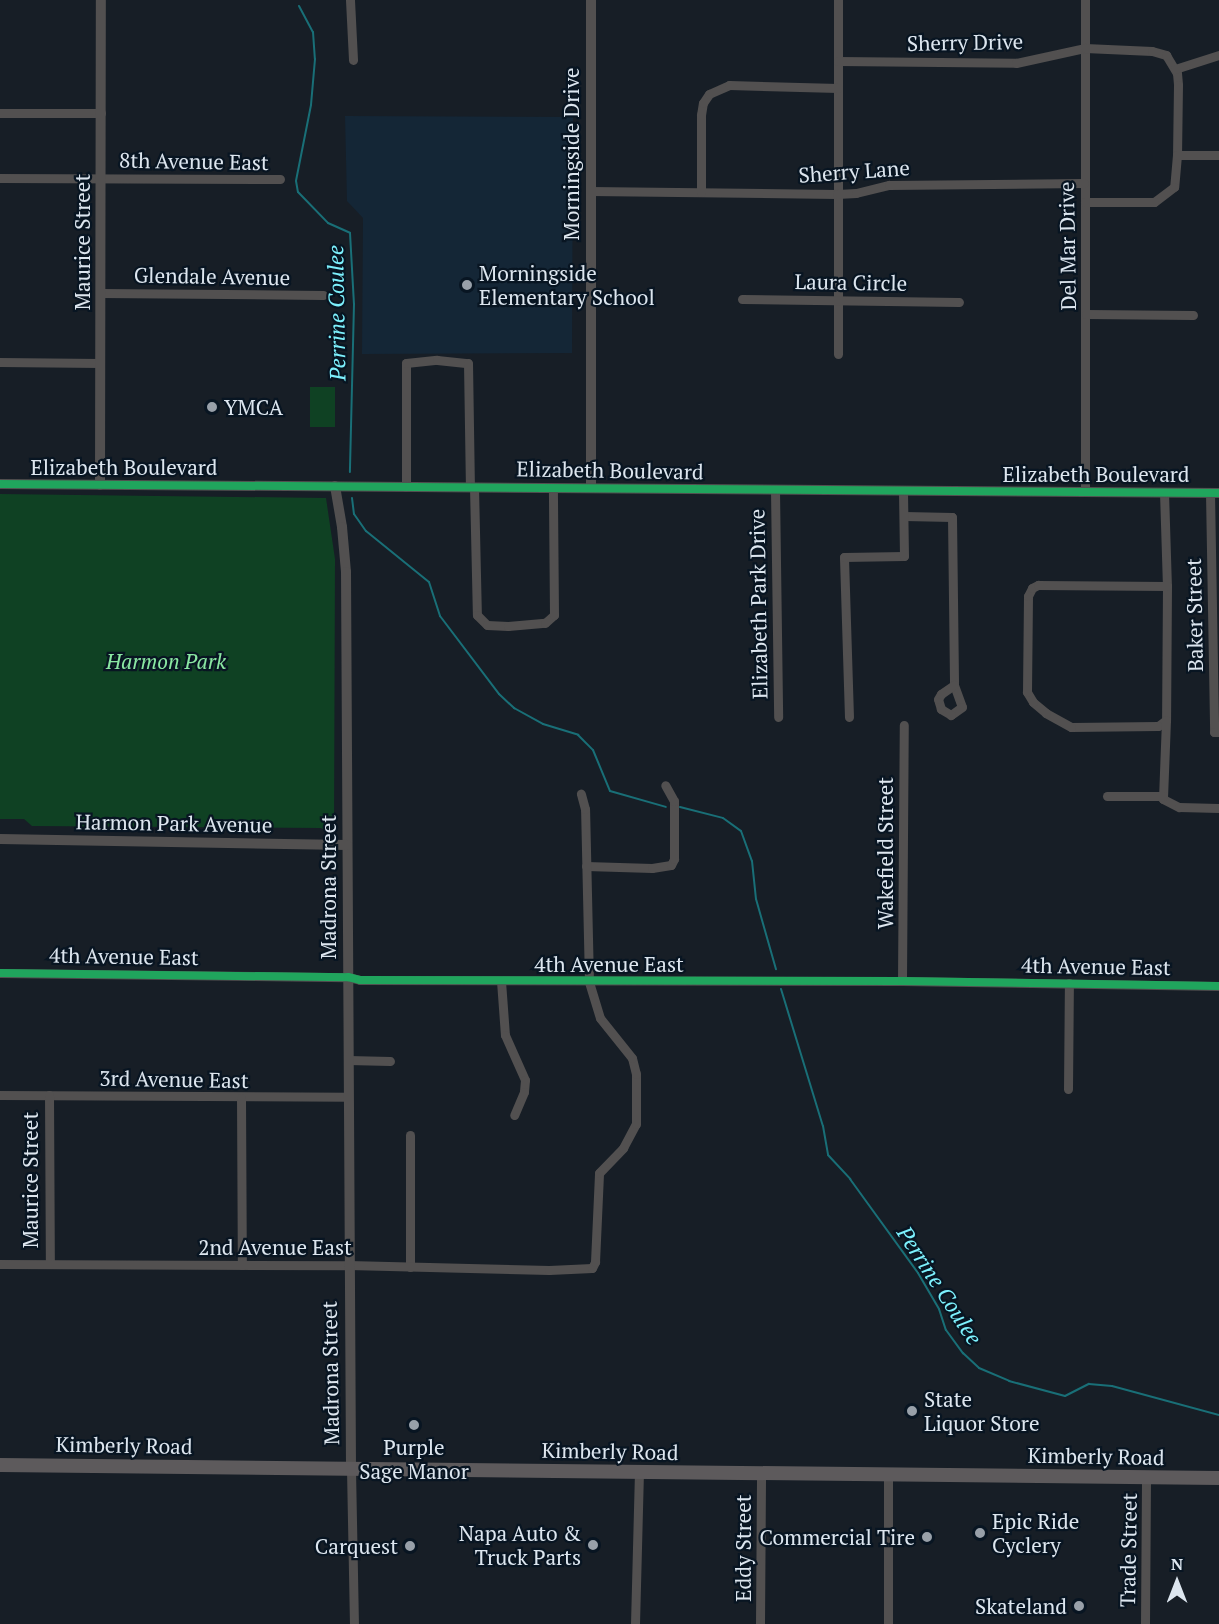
<!DOCTYPE html>
<html>
<head>
<meta charset="utf-8">
<style>
	body { margin:0 }
	#map { position:relative; width:1219px; height:1624px; overflow:hidden; background:#171e26; font-family:"PT Serif",serif }
	div>[style] { position:absolute }
	[style*='--x'] { left:calc(var(--x)*1px); top:calc(var(--y)*1px); width:calc(var(--w)*1px); rotate:calc(var(--a)*1deg) }
	.built>* { inset:0; background:#142636 }
	.green>* { inset:0; background:#0f4123; transform-origin:0 0 }
	.stream>* { height:2px; margin:-1px; padding:0 1px; transform-origin:1px; border-radius:1px; background:#196f77 }
	.minor>* { height:9px; margin:-4.5px; padding:0 4.5px; transform-origin:4.5px; border-radius:4.5px; background:#525050 }
	.tertiary>* { height:10px; margin:-5px; padding:0 5px; transform-origin:5px; border-radius:5px; background:#525050 }
	.primary>* { height:14px; margin:-7px; padding:0 7px; transform-origin:7px; border-radius:7px; background:#5d5a5c }
	.cycleway>* { height:8px; margin:-4px; padding:0 4px; transform-origin:4px; border-radius:4px; background:#20a55d }
	.dots>* { width:16px; height:16px; translate:-50% -50%; box-sizing:border-box; border:3px solid #081522; border-radius:50% }
	span { translate:-50% -50%; white-space:nowrap; text-align:center; line-height:1.15; -webkit-text-stroke:4.5px #081522; paint-order:stroke }
	.street-label { font-size:21px; color:#dde6ef }
	.poi-label { font-size:21px; color:#dde6ef }
	.left { translate:0 -50%; text-align:left }
	.right { translate:-100% -50%; text-align:right }
	.park-label { font-size:21px; color:#8ae8a2; font-style:italic }
	.water-label { font-size:22px; color:#7df1fd; font-style:italic }
	.north { position:absolute; left:1147px; top:1552px; width:60px; height:60px; -webkit-text-stroke:4px #081522; paint-order:stroke; rotate:0deg; font-size:16px; font-weight:700; line-height:24px; text-align:center; color:#dde6ef }
	.north::after { content:''; display:block; margin:auto; width:21px; height:27px; background:#dde6ef; clip-path:polygon(50% 0,100% 100%,50% 72%,0 100%) }
</style>
</head>
<body>
<div id="map">
	<div class="built">
		<div style="clip-path:polygon(345px 116px,573px 117px,572px 353px,362px 354px,363px 218px,347px 201px)"></div>
	</div>
	<div class="green">
		<div style="left:310px;top:387px;width:25px;height:40px"></div>
		<div style="clip-path:polygon(0 494px,326px 498px,335px 559px,334px 834px,331px 834px,321px 828px,32px 826px,24px 819px,0 819px)"></div>
	</div>
	<div class="stream">
		<div style="--x:299;--y:6;--w:30;--a:62"></div>
		<div style="--x:313;--y:32;--w:27;--a:86"></div>
		<div style="--x:315;--y:59;--w:46;--a:95"></div>
		<div style="--x:311;--y:105;--w:77;--a:101.2"></div>
		<div style="--x:296;--y:181;--w:11;--a:80"></div>
		<div style="--x:298;--y:192;--w:43;--a:45.9"></div>
		<div style="--x:328;--y:223;--w:24;--a:24"></div>
		<div style="--x:350;--y:233;--w:71;--a:86.8"></div>
		<div style="--x:354;--y:304;--w:168;--a:91.4"></div>
		<div style="--x:352;--y:498;--w:16;--a:83"></div>
		<div style="--x:354;--y:514;--w:21;--a:55"></div>
		<div style="--x:366;--y:531;--w:81;--a:39"></div>
		<div style="--x:429;--y:582;--w:36;--a:72"></div>
		<div style="--x:440;--y:616;--w:98;--a:52.9"></div>
		<div style="--x:499;--y:694;--w:21;--a:43"></div>
		<div style="--x:514;--y:708;--w:33;--a:29"></div>
		<div style="--x:543;--y:724;--w:37;--a:17"></div>
		<div style="--x:578;--y:735;--w:21;--a:45"></div>
		<div style="--x:593;--y:750;--w:44;--a:67.5"></div>
		<div style="--x:610;--y:791;--w:58;--a:15.9"></div>
		<div style="--x:680;--y:807;--w:44;--a:14.3"></div>
		<div style="--x:723;--y:818;--w:22;--a:36"></div>
		<div style="--x:741;--y:831;--w:32;--a:70"></div>
		<div style="--x:752;--y:861;--w:38;--a:84"></div>
		<div style="--x:756;--y:899;--w:73;--a:74.1"></div>
		<div style="--x:781;--y:989;--w:143;--a:73"></div>
		<div style="--x:823;--y:1126;--w:29;--a:80"></div>
		<div style="--x:828;--y:1155;--w:33;--a:47"></div>
		<div style="--x:850;--y:1179;--w:116;--a:54.1"></div>
		<div style="--x:918;--y:1273;--w:42;--a:59.7"></div>
		<div style="--x:939;--y:1309;--w:22;--a:72"></div>
		<div style="--x:946;--y:1330;--w:29;--a:54"></div>
		<div style="--x:963;--y:1353;--w:22;--a:43"></div>
		<div style="--x:979;--y:1368;--w:33;--a:23"></div>
		<div style="--x:1009;--y:1381;--w:58;--a:15"></div>
		<div style="--x:1065;--y:1396;--w:27;--a:-27"></div>
		<div style="--x:1089;--y:1384;--w:23;--a:5"></div>
		<div style="--x:1112;--y:1386;--w:111;--a:15.2"></div>
	</div>
	<div class="minor">
		<div style="--x:350;--y:0;--w:60;--a:87.1"></div>
		<div style="--x:838;--y:0;--w:354;--a:90"></div>
		<div style="--x:1085;--y:0;--w:492;--a:90"></div>
		<div style="--x:838;--y:61;--w:178;--a:0.6"></div>
		<div style="--x:1016;--y:63;--w:71;--a:-12.3"></div>
		<div style="--x:1085;--y:48;--w:67;--a:2.6"></div>
		<div style="--x:1152;--y:51;--w:15;--a:16"></div>
		<div style="--x:1166;--y:55;--w:21;--a:59"></div>
		<div style="--x:1177;--y:73;--w:12;--a:85"></div>
		<div style="--x:1178;--y:85;--w:70;--a:90.8"></div>
		<div style="--x:1177;--y:155;--w:32;--a:95"></div>
		<div style="--x:1174;--y:187;--w:25;--a:143"></div>
		<div style="--x:1154;--y:202;--w:69;--a:180"></div>
		<div style="--x:1175;--y:69;--w:46;--a:-17.7"></div>
		<div style="--x:0;--y:113;--w:101;--a:0"></div>
		<div style="--x:1177;--y:155;--w:42;--a:0"></div>
		<div style="--x:0;--y:178;--w:280;--a:0.2"></div>
		<div style="--x:590;--y:191;--w:247;--a:0.7"></div>
		<div style="--x:837;--y:194;--w:19;--a:-3"></div>
		<div style="--x:856;--y:193;--w:34;--a:-14"></div>
		<div style="--x:889;--y:185;--w:195;--a:-0.6"></div>
		<div style="--x:701;--y:192;--w:77;--a:-90"></div>
		<div style="--x:701;--y:115;--w:12;--a:-81"></div>
		<div style="--x:703;--y:103;--w:11;--a:-56"></div>
		<div style="--x:709;--y:94;--w:22;--a:-24"></div>
		<div style="--x:729;--y:85;--w:109;--a:1.6"></div>
		<div style="--x:101;--y:293;--w:222;--a:0.5"></div>
		<div style="--x:742;--y:299;--w:217;--a:0.8"></div>
		<div style="--x:1086;--y:314;--w:107;--a:0.5"></div>
		<div style="--x:0;--y:362;--w:100;--a:0.6"></div>
		<div style="--x:406;--y:487;--w:124;--a:-90"></div>
		<div style="--x:406;--y:363;--w:31;--a:-6"></div>
		<div style="--x:437;--y:360;--w:31;--a:6"></div>
		<div style="--x:468;--y:363;--w:124;--a:89.1"></div>
		<div style="--x:474;--y:487;--w:128;--a:88.7"></div>
		<div style="--x:477;--y:615;--w:14;--a:45"></div>
		<div style="--x:487;--y:625;--w:21;--a:3"></div>
		<div style="--x:508;--y:626;--w:37;--a:-5"></div>
		<div style="--x:545;--y:623;--w:12;--a:-42"></div>
		<div style="--x:554;--y:615;--w:127;--a:-90.5"></div>
		<div style="--x:775;--y:490;--w:227;--a:89.2"></div>
		<div style="--x:1164;--y:492;--w:94;--a:88.2"></div>
		<div style="--x:1167;--y:586;--w:134;--a:90.4"></div>
		<div style="--x:1166;--y:720;--w:10;--a:143"></div>
		<div style="--x:1158;--y:726;--w:87;--a:179.3"></div>
		<div style="--x:1071;--y:727;--w:29;--a:-151"></div>
		<div style="--x:1046;--y:713;--w:17;--a:-140"></div>
		<div style="--x:1033;--y:702;--w:12;--a:-121"></div>
		<div style="--x:1027;--y:692;--w:96;--a:-89.4"></div>
		<div style="--x:1028;--y:596;--w:9;--a:-63"></div>
		<div style="--x:1032;--y:588;--w:7;--a:-27"></div>
		<div style="--x:1038;--y:585;--w:129;--a:0.4"></div>
		<div style="--x:1210;--y:493;--w:239;--a:89"></div>
		<div style="--x:1214;--y:732;--w:5;--a:0"></div>
		<div style="--x:904;--y:516;--w:48;--a:1.2"></div>
		<div style="--x:952;--y:517;--w:168;--a:89.3"></div>
		<div style="--x:954;--y:685;--w:23;--a:70"></div>
		<div style="--x:962;--y:707;--w:14;--a:144"></div>
		<div style="--x:951;--y:715;--w:12;--a:-149"></div>
		<div style="--x:941;--y:709;--w:10;--a:-107"></div>
		<div style="--x:938;--y:699;--w:6;--a:-59"></div>
		<div style="--x:941;--y:694;--w:16;--a:-35"></div>
		<div style="--x:849;--y:717;--w:160;--a:-91.8"></div>
		<div style="--x:844;--y:557;--w:60;--a:-1"></div>
		<div style="--x:904;--y:556;--w:65;--a:-90.9"></div>
		<div style="--x:1166;--y:720;--w:79;--a:92.2"></div>
		<div style="--x:1163;--y:799;--w:18;--a:27"></div>
		<div style="--x:1179;--y:807;--w:40;--a:1.4"></div>
		<div style="--x:1107;--y:796;--w:56;--a:0"></div>
		<div style="--x:586;--y:866;--w:66;--a:1.7"></div>
		<div style="--x:652;--y:868;--w:19;--a:-9"></div>
		<div style="--x:671;--y:865;--w:7;--a:-63"></div>
		<div style="--x:674;--y:859;--w:58;--a:-90"></div>
		<div style="--x:674;--y:801;--w:18;--a:-119"></div>
		<div style="--x:0;--y:973;--w:348;--a:0.7"></div>
		<div style="--x:348;--y:977;--w:12;--a:14"></div>
		<div style="--x:360;--y:980;--w:542;--a:0.11"></div>
		<div style="--x:902;--y:981;--w:317;--a:0.9"></div>
		<div style="--x:501;--y:981;--w:54;--a:85.8"></div>
		<div style="--x:505;--y:1035;--w:49;--a:66"></div>
		<div style="--x:525;--y:1080;--w:12;--a:95"></div>
		<div style="--x:524;--y:1092;--w:25;--a:113"></div>
		<div style="--x:902;--y:981;--w:256;--a:-89.6"></div>
		<div style="--x:348;--y:1060;--w:42;--a:1.4"></div>
		<div style="--x:1068;--y:1089;--w:106;--a:-89.5"></div>
		<div style="--x:0;--y:1095;--w:348;--a:0.3"></div>
		<div style="--x:49;--y:1095;--w:169;--a:89.7"></div>
		<div style="--x:241;--y:1098;--w:167;--a:89.7"></div>
		<div style="--x:410;--y:1135;--w:132;--a:90"></div>
		<div style="--x:0;--y:1264;--w:348;--a:0.2"></div>
		<div style="--x:348;--y:1265;--w:201;--a:1.4"></div>
		<div style="--x:549;--y:1270;--w:43;--a:-2.7"></div>
		<div style="--x:592;--y:1268;--w:7;--a:-63"></div>
		<div style="--x:595;--y:1262;--w:89;--a:-87.4"></div>
		<div style="--x:599;--y:1173;--w:35;--a:-46"></div>
		<div style="--x:623;--y:1148;--w:27;--a:-62"></div>
		<div style="--x:636;--y:1124;--w:50;--a:-90"></div>
		<div style="--x:636;--y:1074;--w:16;--a:-104"></div>
		<div style="--x:632;--y:1058;--w:51;--a:-128.7"></div>
		<div style="--x:600;--y:1018;--w:38;--a:-107"></div>
		<div style="--x:589;--y:982;--w:173;--a:-91.3"></div>
		<div style="--x:585;--y:809;--w:16;--a:-105"></div>
		<div style="--x:351;--y:1469;--w:155;--a:88.9"></div>
		<div style="--x:635;--y:1624;--w:152;--a:-88.5"></div>
		<div style="--x:760;--y:1624;--w:151;--a:-89.6"></div>
		<div style="--x:888;--y:1624;--w:150;--a:-90"></div>
		<div style="--x:1145;--y:1624;--w:147;--a:-89.6"></div>
	</div>
	<div class="tertiary">
		<div style="--x:0;--y:484;--w:1219;--a:0.42"></div>
		<div style="--x:100;--y:485;--w:485;--a:-89.9"></div>
		<div style="--x:335;--y:486;--w:42;--a:80.3"></div>
		<div style="--x:342;--y:527;--w:45;--a:84.9"></div>
		<div style="--x:346;--y:572;--w:897;--a:89.68"></div>
		<div style="--x:591;--y:488;--w:488;--a:-90"></div>
		<div style="--x:0;--y:839;--w:347;--a:1"></div>
	</div>
	<div class="primary">
		<div style="--x:0;--y:1465;--w:1219;--a:0.61"></div>
	</div>
	<div class="cycleway">
		<div style="--x:0;--y:484;--w:1219;--a:0.42"></div>
		<div style="--x:0;--y:973;--w:348;--a:0.7"></div>
		<div style="--x:348;--y:977;--w:12;--a:14"></div>
		<div style="--x:360;--y:980;--w:542;--a:0.11"></div>
		<div style="--x:902;--y:981;--w:317;--a:0.9"></div>
	</div>
	<div class="dots">
		<div style="left:467px;top:285px;background:#98a0a9"></div>
		<div style="left:212px;top:407px;background:#98a0a9"></div>
		<div style="left:912px;top:1411px;background:#98a0a9"></div>
		<div style="left:414px;top:1425px;background:#98a0a9"></div>
		<div style="left:980px;top:1533px;background:#98a0a9"></div>
		<div style="left:927px;top:1537px;background:#98a0a9"></div>
		<div style="left:593px;top:1545px;background:#98a0a9"></div>
		<div style="left:410px;top:1546px;background:#98a0a9"></div>
		<div style="left:1079px;top:1606px;background:#98a0a9"></div>
	</div>
	<div class="street-label">
		<span style="left:965px;top:42px;rotate:-1deg">Sherry Drive</span>
		<span style="left:571px;top:154px;rotate:-90deg">Morningside Drive</span>
		<span style="left:194px;top:161px;rotate:1deg">8th Avenue East</span>
		<span style="left:854px;top:171px;rotate:-4deg">Sherry Lane</span>
		<span style="left:82px;top:242px;rotate:-90deg">Maurice Street</span>
		<span style="left:1067px;top:246px;rotate:-91deg">Del Mar Drive</span>
		<span style="left:212px;top:276px;rotate:1deg">Glendale Avenue</span>
		<span style="left:851px;top:282px;rotate:1deg">Laura Circle</span>
		<span style="left:124px;top:467px">Elizabeth Boulevard</span>
		<span style="left:610px;top:470px;rotate:1deg">Elizabeth Boulevard</span>
		<span style="left:1096px;top:474px">Elizabeth Boulevard</span>
		<span style="left:758px;top:604px;rotate:-91deg">Elizabeth Park Drive</span>
		<span style="left:1194px;top:615px;rotate:-91deg">Baker Street</span>
		<span style="left:174px;top:823px;rotate:1deg">Harmon Park Avenue</span>
		<span style="left:885px;top:853px;rotate:-90deg">Wakefield Street</span>
		<span style="left:328px;top:887px;rotate:-90deg">Madrona Street</span>
		<span style="left:124px;top:956px;rotate:1deg">4th Avenue East</span>
		<span style="left:609px;top:964px">4th Avenue East</span>
		<span style="left:1096px;top:966px;rotate:1deg">4th Avenue East</span>
		<span style="left:174px;top:1079px;rotate:1deg">3rd Avenue East</span>
		<span style="left:30px;top:1180px;rotate:-90deg">Maurice Street</span>
		<span style="left:275px;top:1247px">2nd Avenue East</span>
		<span style="left:330px;top:1373px;rotate:-91deg">Madrona Street</span>
		<span style="left:124px;top:1445px;rotate:1deg">Kimberly Road</span>
		<span style="left:610px;top:1451px;rotate:1deg">Kimberly Road</span>
		<span style="left:1096px;top:1456px;rotate:1deg">Kimberly Road</span>
		<span style="left:743px;top:1548px;rotate:-90deg">Eddy Street</span>
		<span style="left:1128px;top:1550px;rotate:-89deg">Trade Street</span>
	</div>
	<div class="poi-label">
		<span class="left" style="left:479px;top:285px">Morningside<br>Elementary School</span>
		<span class="left" style="left:224px;top:407px">YMCA</span>
		<span class="left" style="left:924px;top:1411px">State<br>Liquor Store</span>
		<span style="left:414px;top:1459px">Purple<br>Sage Manor</span>
		<span class="left" style="left:992px;top:1533px">Epic Ride<br>Cyclery</span>
		<span class="right" style="left:581px;top:1545px">Napa Auto &amp;<br>Truck Parts</span>
		<span class="right" style="left:915px;top:1537px">Commercial Tire</span>
		<span class="right" style="left:398px;top:1546px">Carquest</span>
		<span class="right" style="left:1067px;top:1606px">Skateland</span>
	</div>
	<div class="park-label">
		<span style="left:166px;top:661px">Harmon Park</span>
	</div>
	<div class="water-label">
		<span style="left:336px;top:313px;rotate:-91deg">Perrine Coulee</span>
		<span style="left:940px;top:1285px;rotate:57deg">Perrine Coulee</span>
	</div>
	<div class="north">N</div>
</div>
</body>
</html>
